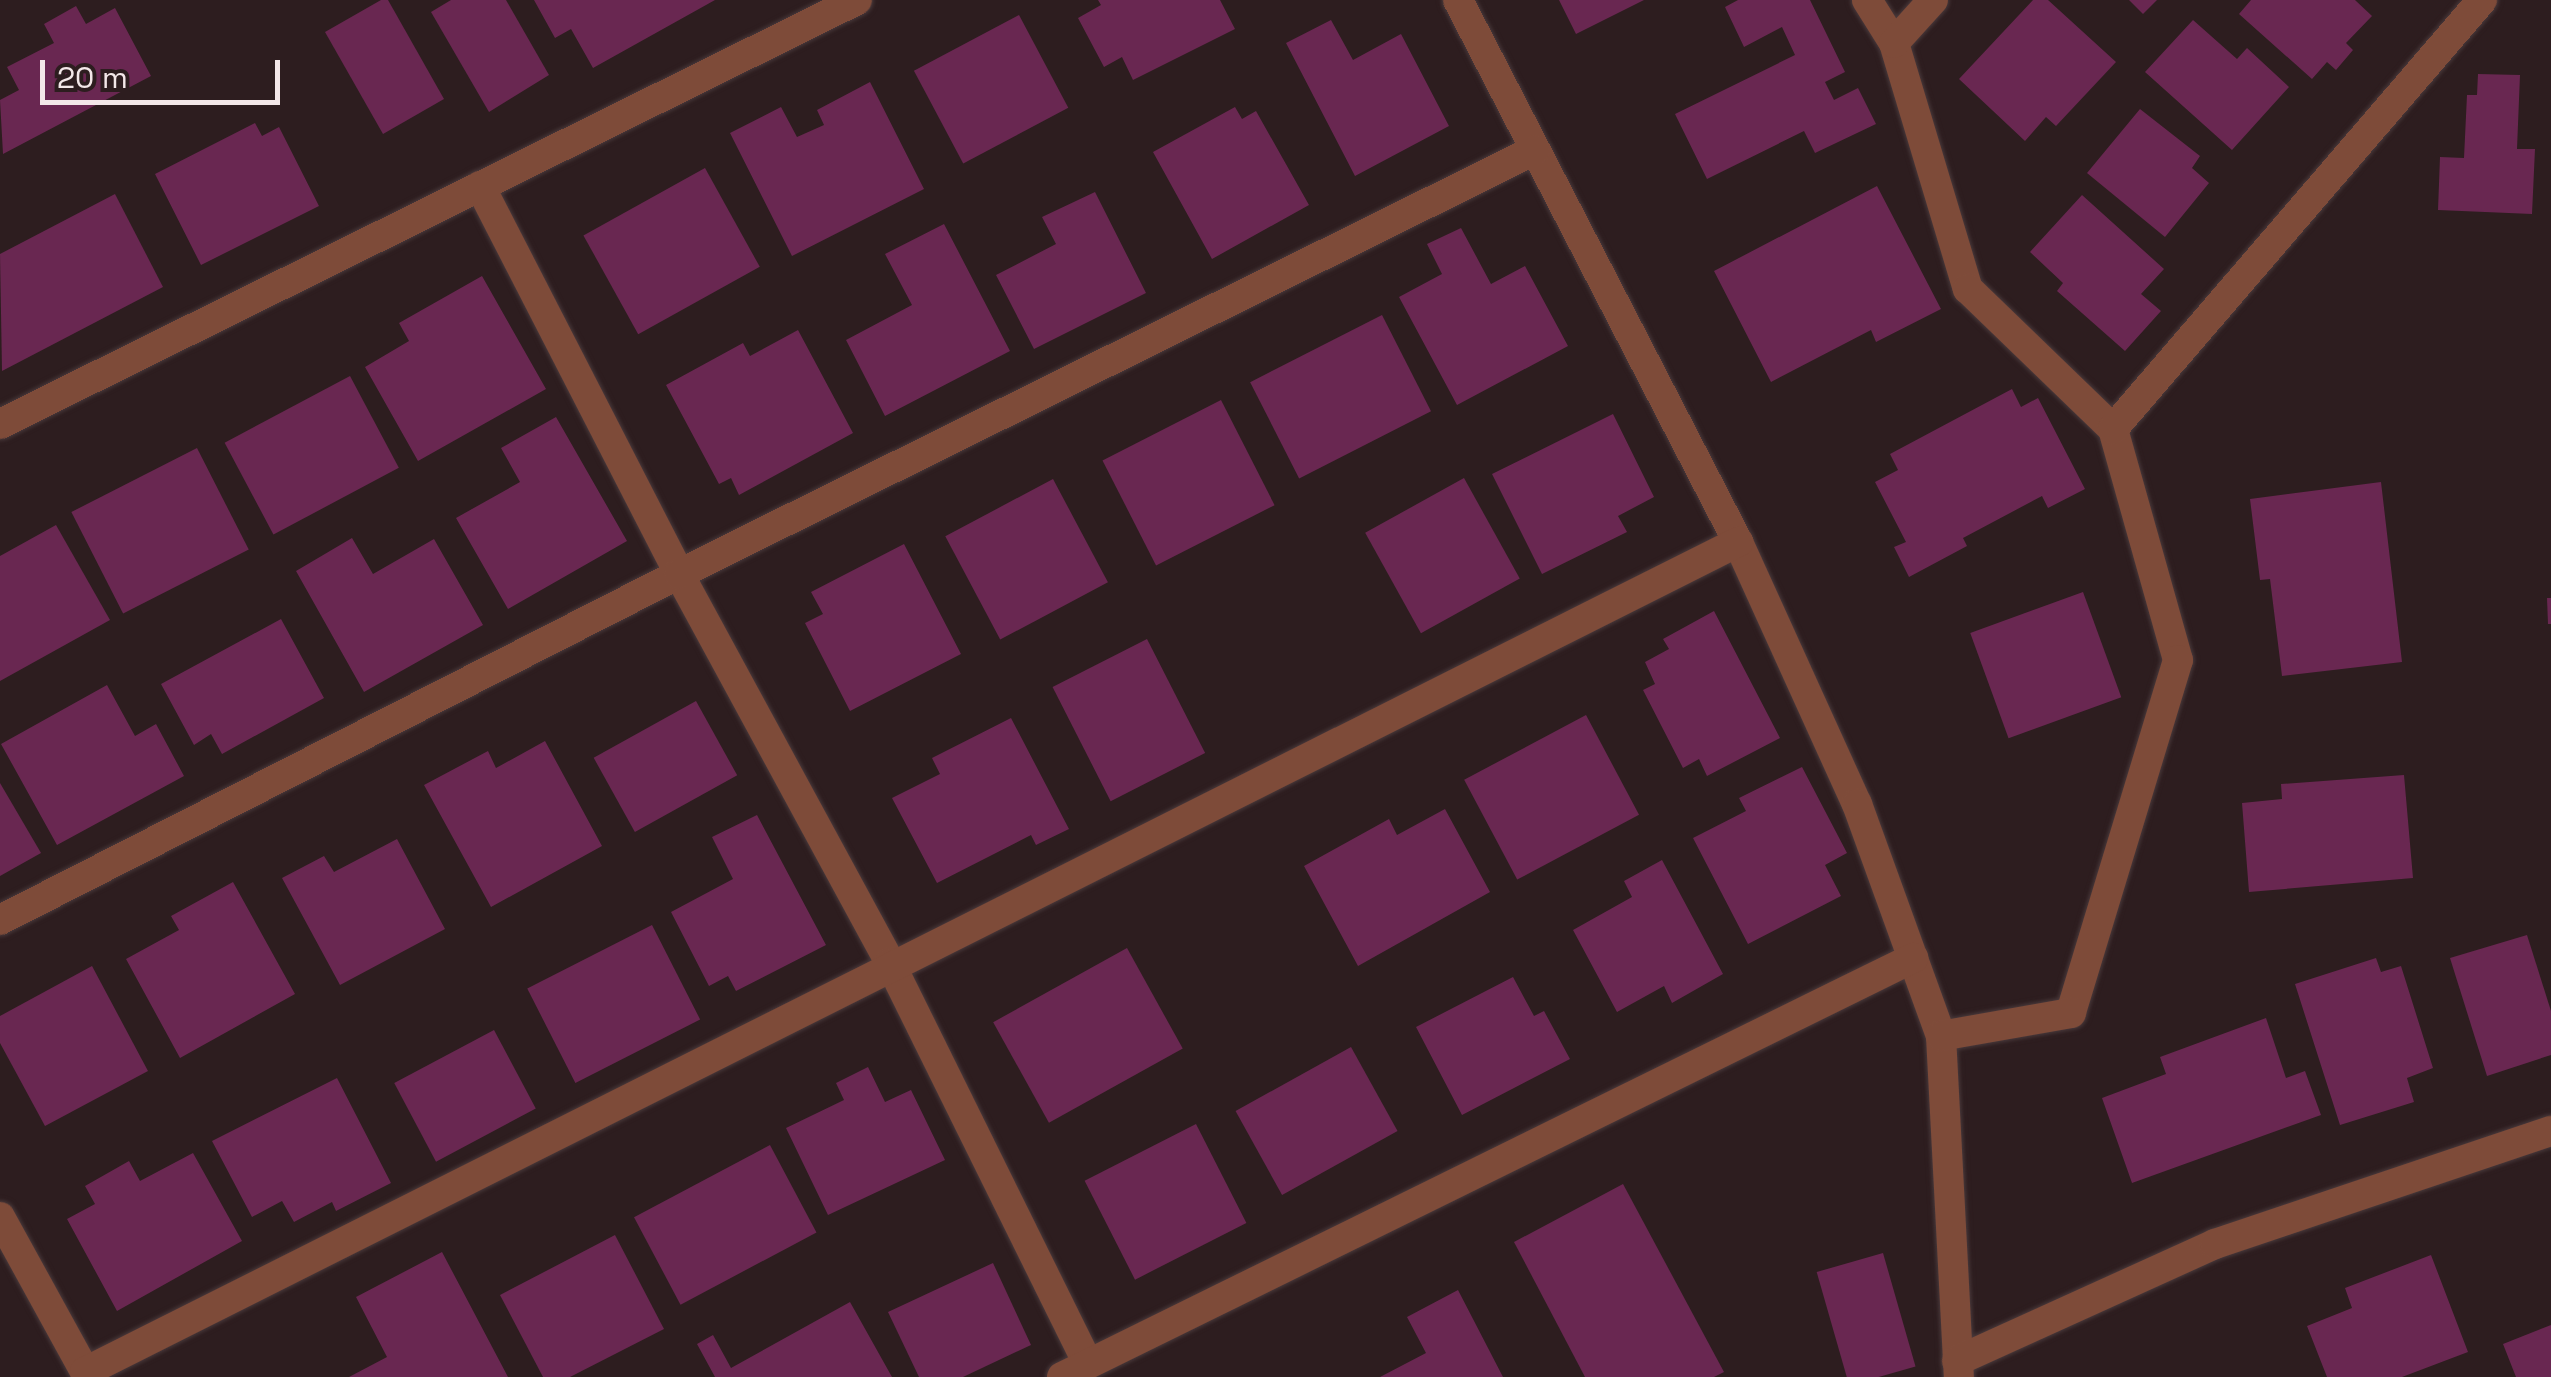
<!DOCTYPE html>
<html>
<head>
<meta charset="utf-8">
<style>
	body { margin:0 }
	#map { position:relative; width:2551px; height:1377px; overflow:hidden; background:#2d1d1f; font-family:"Space Grotesk",sans-serif }
	div>[style] { position:absolute }
	[style*='--x'] { left:calc(var(--x)*1px); top:calc(var(--y)*1px); width:calc(var(--w)*1px); rotate:calc(var(--a)*1deg) }
	.building>* { inset:0; background:#692751; transform-origin:0 0 }
	.roads { filter:drop-shadow(0 0 2px #49393b) drop-shadow(0 0 2px #49393b) }
	.minor>* { height:30px; margin:-15px; padding:0 15px; transform-origin:15px; border-radius:15px; background:#7e4b39 }
	span { translate:-50% -50%; white-space:nowrap; text-align:center; line-height:1.15; -webkit-text-stroke:10px #2d1d1f; paint-order:stroke }
	.scale { position:absolute; left:40px; top:60px; width:240px; height:45px; box-sizing:border-box; border:5px solid #f3e7e8; border-top:0; padding-left:12px; font-size:30px; line-height:35px; white-space:nowrap; color:#f3e7e8; -webkit-text-stroke:8px #2d1d1f; paint-order:stroke }
</style>
</head>
<body>
<div id="map">
	<div class="building">
		<div style="clip-path:polygon(381px 0,388px 0,444px 99px,383px 134px,325px 32px)"></div>
		<div style="clip-path:polygon(451px 0,506px 0,549px 75px,489px 112px,431px 12px)"></div>
		<div style="clip-path:polygon(534px 0,715px 0,593px 68px,571px 29px,555px 38px)"></div>
		<div style="clip-path:polygon(1098px 0,1220px 0,1235px 29px,1133px 80px,1122px 57px,1104px 67px,1078px 18px,1101px 5px)"></div>
		<div style="clip-path:polygon(1559px 0,1644px 0,1576px 34px)"></div>
		<div style="clip-path:polygon(1738px 0,1810px 0,1845px 72px,1825px 82px,1834px 100px,1858px 88px,1876px 124px,1815px 153px,1804px 131px,1707px 179px,1675px 114px,1795px 55px,1782px 27px,1744px 47px,1725px 7px)"></div>
		<div style="clip-path:polygon(2033px 0,2048px 0,2116px 62px,2056px 126px,2046px 117px,2025px 141px,1959px 79px)"></div>
		<div style="clip-path:polygon(2129px 0,2157px 0,2143px 14px)"></div>
		<div style="clip-path:polygon(2251px 0,2355px 0,2372px 16px,2346px 43px,2353px 50px,2336px 70px,2327px 62px,2312px 79px,2239px 14px)"></div>
		<div style="clip-path:polygon(76px 6px,86px 24px,115px 8px,151px 76px,3px 154px,0 100px,19px 90px,7px 67px,54px 43px,44px 24px)"></div>
		<div style="left:1019px;top:15px;width:105px;height:119px;rotate:62deg"></div>
		<div style="clip-path:polygon(1331px 20px,1353px 60px,1401px 34px,1449px 126px,1355px 176px,1286px 43px)"></div>
		<div style="clip-path:polygon(2193px 20px,2237px 59px,2247px 48px,2289px 87px,2232px 150px,2145px 72px)"></div>
		<div style="clip-path:polygon(2478px 74px,2520px 75px,2517px 149px,2535px 149px,2532px 214px,2438px 210px,2440px 157px,2464px 158px,2467px 95px,2477px 95px)"></div>
		<div style="clip-path:polygon(870px 82px,924px 189px,792px 256px,730px 133px,781px 107px,797px 137px,824px 125px,817px 110px)"></div>
		<div style="clip-path:polygon(1235px 107px,1242px 119px,1256px 111px,1309px 205px,1212px 259px,1153px 152px)"></div>
		<div style="clip-path:polygon(2140px 109px,2200px 156px,2192px 168px,2209px 183px,2165px 237px,2087px 173px)"></div>
		<div style="clip-path:polygon(255px 123px,262px 136px,279px 127px,319px 206px,201px 265px,155px 174px)"></div>
		<div style="left:705px;top:168px;width:113px;height:139px;rotate:61deg"></div>
		<div style="clip-path:polygon(1877px 186px,1941px 309px,1876px 342px,1871px 330px,1771px 382px,1714px 271px)"></div>
		<div style="clip-path:polygon(1095px 192px,1146px 293px,1034px 349px,996px 275px,1056px 244px,1042px 217px)"></div>
		<div style="clip-path:polygon(115px 194px,163px 287px,2px 371px,0 254px)"></div>
		<div style="clip-path:polygon(2082px 195px,2164px 269px,2141px 294px,2161px 311px,2125px 351px,2057px 291px,2063px 283px,2030px 252px)"></div>
		<div style="clip-path:polygon(944px 224px,1010px 351px,885px 416px,846px 340px,912px 305px,885px 254px)"></div>
		<div style="clip-path:polygon(1461px 228px,1491px 284px,1525px 266px,1568px 346px,1457px 405px,1399px 297px,1442px 274px,1427px 244px)"></div>
		<div style="clip-path:polygon(482px 276px,546px 389px,418px 461px,365px 367px,409px 341px,399px 323px)"></div>
		<div style="left:1382px;top:315px;width:108px;height:148px;rotate:63deg"></div>
		<div style="clip-path:polygon(798px 330px,853px 433px,739px 495px,731px 478px,719px 484px,666px 385px,743px 343px,750px 356px)"></div>
		<div style="left:350px;top:376px;width:104px;height:142px;rotate:62deg"></div>
		<div style="clip-path:polygon(2012px 389px,2021px 407px,2038px 398px,2085px 489px,2048px 508px,2042px 496px,1963px 538px,1967px 546px,1909px 577px,1894px 547px,1906px 542px,1875px 482px,1898px 470px,1890px 454px)"></div>
		<div style="left:1221px;top:400px;width:118px;height:133px;rotate:63deg"></div>
		<div style="clip-path:polygon(1613px 414px,1654px 497px,1618px 516px,1627px 532px,1542px 574px,1492px 474px)"></div>
		<div style="clip-path:polygon(556px 417px,627px 541px,508px 609px,456px 518px,520px 482px,501px 448px)"></div>
		<div style="left:197px;top:448px;width:114px;height:141px;rotate:63deg"></div>
		<div style="left:1464px;top:478px;width:115px;height:113px;rotate:61deg"></div>
		<div style="left:1053px;top:479px;width:117px;height:122px;rotate:62deg"></div>
		<div style="clip-path:polygon(2381px 482px,2402px 662px,2282px 676px,2270px 579px,2260px 580px,2250px 499px)"></div>
		<div style="clip-path:polygon(56px 525px,110px 620px,0 681px,0 556px)"></div>
		<div style="clip-path:polygon(352px 538px,373px 574px,434px 539px,483px 625px,364px 692px,296px 571px)"></div>
		<div style="clip-path:polygon(904px 544px,961px 654px,850px 711px,805px 623px,823px 614px,811px 592px)"></div>
		<div style="left:2083px;top:592px;width:112px;height:120px;rotate:70deg"></div>
		<div style="clip-path:polygon(2547px 598px,2551px 598px,2551px 624px,2548px 624px)"></div>
		<div style="clip-path:polygon(1714px 611px,1780px 738px,1707px 776px,1699px 759px,1683px 768px,1643px 690px,1655px 684px,1645px 662px,1669px 649px,1663px 639px)"></div>
		<div style="clip-path:polygon(281px 619px,324px 698px,222px 754px,211px 734px,194px 745px,161px 684px)"></div>
		<div style="left:1147px;top:639px;width:128px;height:106px;rotate:63deg"></div>
		<div style="clip-path:polygon(107px 685px,135px 736px,156px 724px,184px 776px,57px 845px,1px 744px)"></div>
		<div style="left:696px;top:701px;width:85px;height:117px;rotate:61deg"></div>
		<div style="left:1586px;top:715px;width:113px;height:138px;rotate:62deg"></div>
		<div style="clip-path:polygon(1011px 718px,1069px 829px,1036px 845px,1031px 835px,937px 883px,892px 798px,940px 774px,932px 758px)"></div>
		<div style="clip-path:polygon(545px 741px,602px 846px,491px 907px,424px 785px,488px 751px,496px 768px)"></div>
		<div style="clip-path:polygon(1802px 767px,1847px 853px,1825px 865px,1841px 896px,1748px 944px,1693px 838px,1746px 811px,1739px 798px)"></div>
		<div style="clip-path:polygon(2404px 775px,2413px 878px,2249px 892px,2242px 803px,2282px 799px,2281px 784px)"></div>
		<div style="clip-path:polygon(0 783px,41px 853px,0 876px)"></div>
		<div style="clip-path:polygon(1445px 809px,1490px 892px,1358px 966px,1304px 866px,1389px 819px,1397px 835px)"></div>
		<div style="clip-path:polygon(757px 815px,826px 945px,736px 991px,728px 976px,709px 986px,671px 912px,733px 879px,712px 837px)"></div>
		<div style="clip-path:polygon(397px 839px,445px 929px,340px 985px,282px 878px,324px 856px,334px 872px)"></div>
		<div style="clip-path:polygon(1662px 860px,1723px 974px,1672px 1003px,1664px 986px,1617px 1012px,1573px 930px,1632px 897px,1624px 881px)"></div>
		<div style="clip-path:polygon(233px 882px,295px 994px,180px 1058px,126px 959px,179px 930px,171px 916px)"></div>
		<div style="left:652px;top:925px;width:106px;height:140px;rotate:63deg"></div>
		<div style="clip-path:polygon(2527px 935px,2551px 1011px,2551px 1055px,2487px 1076px,2450px 958px)"></div>
		<div style="left:1127px;top:948px;width:115px;height:153px;rotate:61deg"></div>
		<div style="clip-path:polygon(2376px 958px,2381px 972px,2401px 966px,2433px 1068px,2407px 1078px,2414px 1102px,2340px 1125px,2295px 984px)"></div>
		<div style="clip-path:polygon(92px 966px,148px 1071px,45px 1126px,0 1043px,0 1016px)"></div>
		<div style="clip-path:polygon(1513px 977px,1534px 1016px,1544px 1011px,1570px 1059px,1462px 1115px,1416px 1027px)"></div>
		<div style="clip-path:polygon(2266px 1018px,2286px 1078px,2305px 1071px,2321px 1115px,2132px 1183px,2102px 1098px,2166px 1074px,2160px 1057px)"></div>
		<div style="left:494px;top:1030px;width:89px;height:113px;rotate:62deg"></div>
		<div style="left:1351px;top:1047px;width:96px;height:132px;rotate:61deg"></div>
		<div style="clip-path:polygon(868px 1067px,885px 1102px,911px 1090px,945px 1160px,828px 1215px,786px 1128px,844px 1100px,836px 1083px)"></div>
		<div style="clip-path:polygon(337px 1078px,391px 1183px,336px 1211px,332px 1202px,294px 1222px,282px 1201px,252px 1217px,212px 1141px)"></div>
		<div style="left:1196px;top:1124px;width:111px;height:125px;rotate:63deg"></div>
		<div style="left:770px;top:1145px;width:99px;height:154px;rotate:62deg"></div>
		<div style="clip-path:polygon(193px 1153px,242px 1241px,117px 1311px,67px 1219px,95px 1204px,85px 1186px,129px 1161px,140px 1181px)"></div>
		<div style="clip-path:polygon(1623px 1184px,1724px 1372px,1714px 1377px,1585px 1377px,1514px 1242px)"></div>
		<div style="clip-path:polygon(615px 1235px,664px 1329px,570px 1377px,543px 1377px,500px 1295px)"></div>
		<div style="clip-path:polygon(442px 1252px,508px 1377px,349px 1377px,387px 1357px,356px 1297px)"></div>
		<div style="left:1883px;top:1253px;width:118px;height:69px;rotate:74deg"></div>
		<div style="clip-path:polygon(2431px 1255px,2468px 1352px,2402px 1377px,2327px 1377px,2307px 1326px,2352px 1308px,2345px 1288px)"></div>
		<div style="clip-path:polygon(993px 1263px,1031px 1345px,963px 1377px,919px 1377px,888px 1312px)"></div>
		<div style="clip-path:polygon(1458px 1290px,1503px 1377px,1380px 1377px,1426px 1353px,1407px 1317px)"></div>
		<div style="clip-path:polygon(850px 1302px,892px 1377px,715px 1377px,697px 1344px,713px 1335px,731px 1368px)"></div>
		<div style="clip-path:polygon(2551px 1325px,2551px 1377px,2516px 1377px,2503px 1344px)"></div>
	</div>
	<div class="roads">
		<div class="minor">
			<div style="--x:1458;--y:0;--w:610;--a:62.68"></div>
			<div style="--x:1738;--y:542;--w:288;--a:65.6"></div>
			<div style="--x:1857;--y:804;--w:247;--a:70.1"></div>
			<div style="--x:1941;--y:1036;--w:341;--a:87"></div>
			<div style="--x:1867;--y:0;--w:51;--a:57.9"></div>
			<div style="--x:1894;--y:43;--w:257;--a:73.3"></div>
			<div style="--x:1968;--y:289;--w:202;--a:44"></div>
			<div style="--x:2113;--y:429;--w:240;--a:74.3"></div>
			<div style="--x:2178;--y:660;--w:369;--a:106.9"></div>
			<div style="--x:2071;--y:1013;--w:132;--a:170"></div>
			<div style="--x:1894;--y:43;--w:58;--a:-47.8"></div>
			<div style="--x:480;--y:186;--w:436;--a:62.8"></div>
			<div style="--x:679;--y:574;--w:443;--a:61.5"></div>
			<div style="--x:890;--y:963;--w:446;--a:63.7"></div>
			<div style="--x:0;--y:424;--w:956;--a:-26.32"></div>
			<div style="--x:2113;--y:429;--w:566;--a:-49.3"></div>
			<div style="--x:0;--y:920;--w:762;--a:-27"></div>
			<div style="--x:679;--y:574;--w:955;--a:-26.35"></div>
			<div style="--x:0;--y:1217;--w:183;--a:61.2"></div>
			<div style="--x:1957;--y:1361;--w:283;--a:-24.4"></div>
			<div style="--x:2215;--y:1244;--w:354;--a:-18.6"></div>
			<div style="--x:85;--y:1372;--w:1850;--a:-26.66"></div>
			<div style="--x:1062;--y:1377;--w:949;--a:-26.21"></div>
		</div>
	</div>
	<div class="scale">20 m</div>
</div>
</body>
</html>
